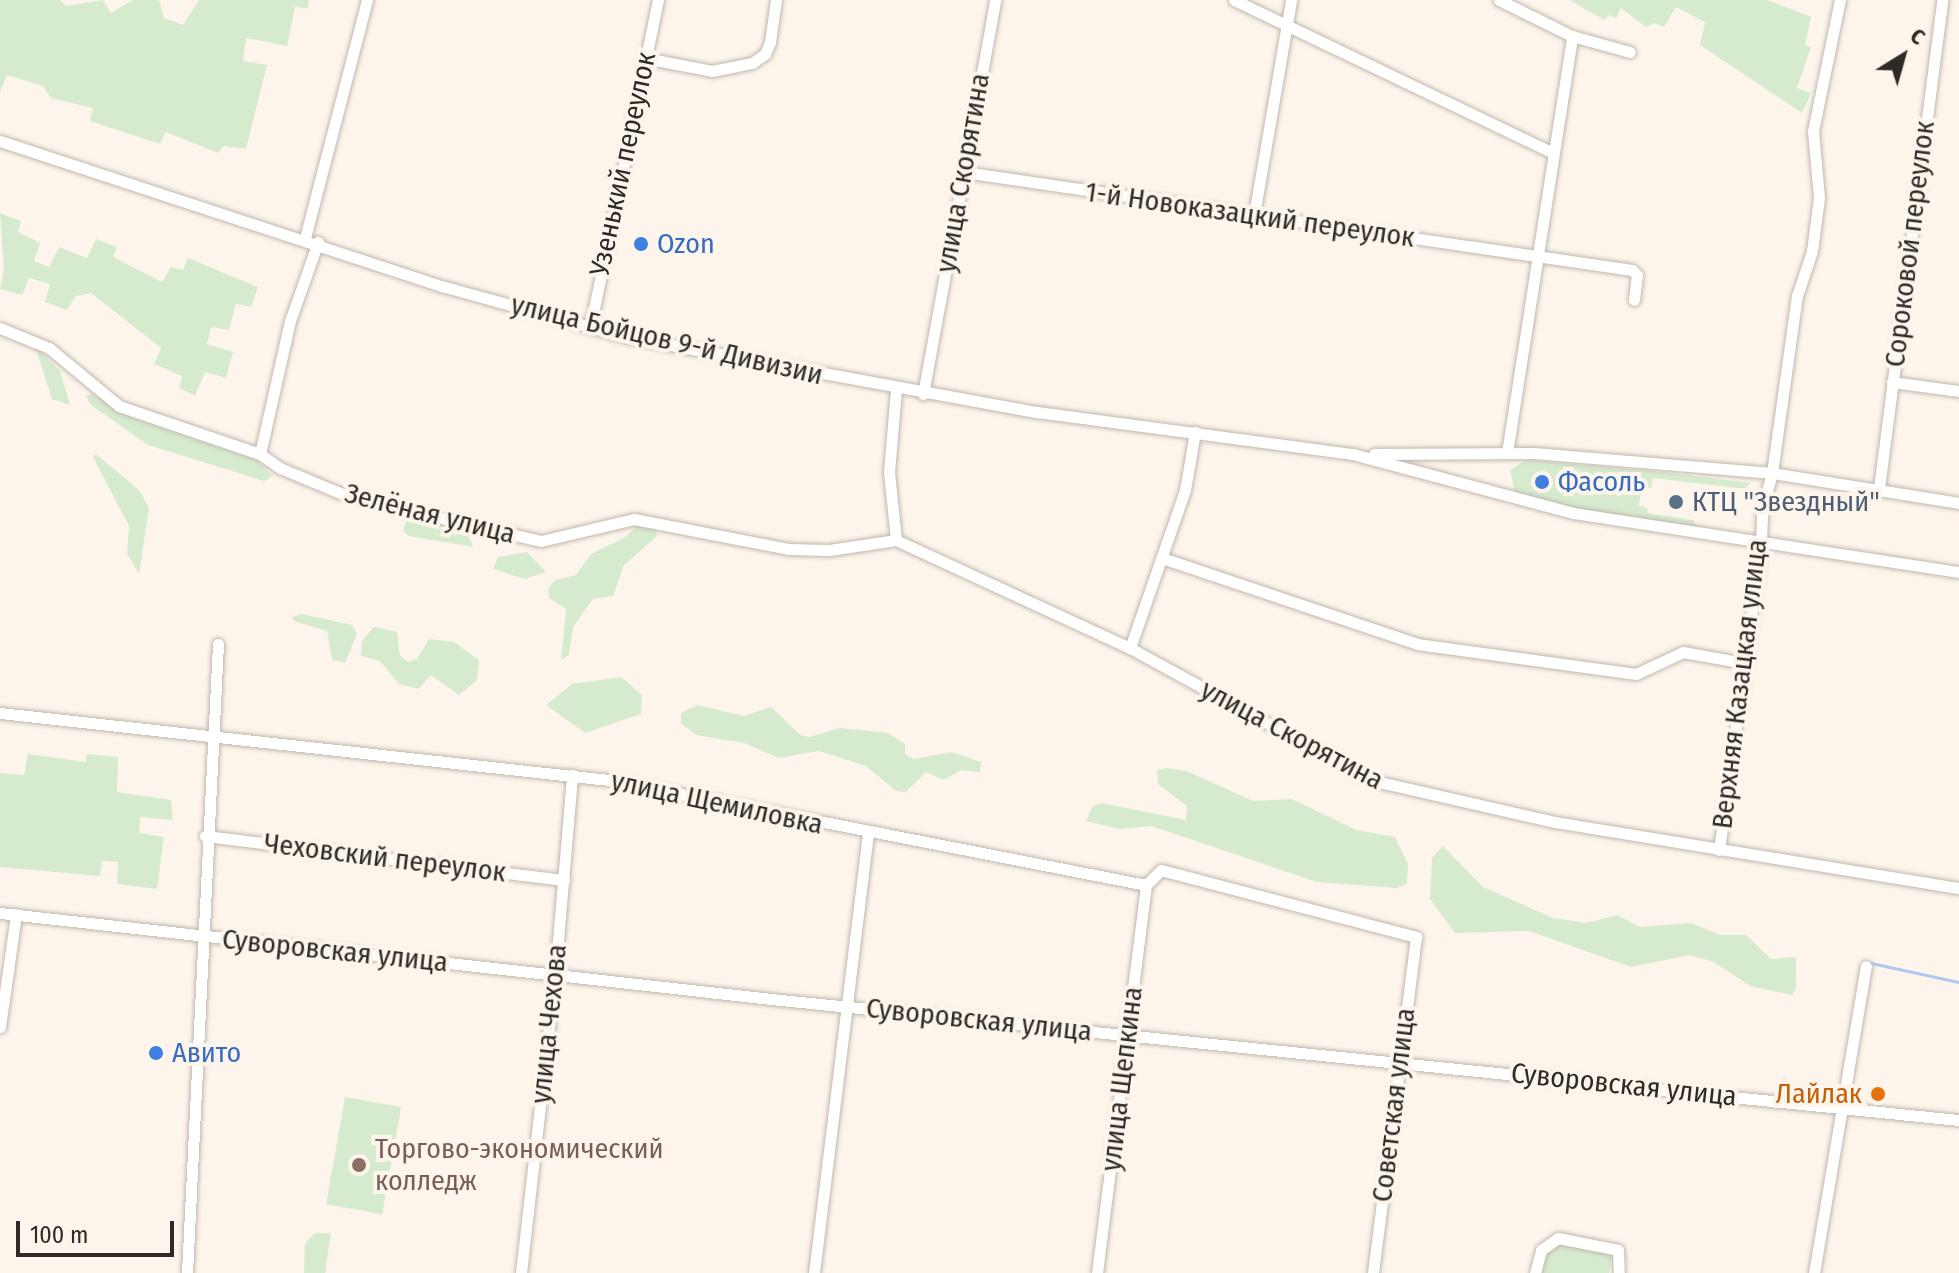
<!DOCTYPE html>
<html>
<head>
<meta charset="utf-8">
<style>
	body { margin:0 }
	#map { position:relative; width:1959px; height:1273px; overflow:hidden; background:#fdf5eb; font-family:"Fira Sans Condensed",sans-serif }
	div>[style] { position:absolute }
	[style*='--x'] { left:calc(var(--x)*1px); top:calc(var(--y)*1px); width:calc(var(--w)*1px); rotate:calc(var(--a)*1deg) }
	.green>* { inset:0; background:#d6ebce; transform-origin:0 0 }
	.stream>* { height:3px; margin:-1.5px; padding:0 1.5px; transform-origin:1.5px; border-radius:1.5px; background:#b0c8ef }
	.roads { filter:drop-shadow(0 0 2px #c0b8af) drop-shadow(0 0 2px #c0b8af) }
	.minor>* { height:11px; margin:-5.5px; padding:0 5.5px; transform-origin:5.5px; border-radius:5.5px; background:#fff }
	.dots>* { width:22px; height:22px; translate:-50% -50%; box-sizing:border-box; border:4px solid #fdf5eb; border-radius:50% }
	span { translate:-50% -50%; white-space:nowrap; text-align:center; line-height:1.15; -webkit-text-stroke:8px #fdf5eb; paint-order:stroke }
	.street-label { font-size:28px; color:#2d2a27 }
	.shop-label { font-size:28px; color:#366cbe }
	.left { translate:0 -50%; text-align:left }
	.service-label { font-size:28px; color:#4e5e75 }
	.food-label { font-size:28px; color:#c56008 }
	.right { translate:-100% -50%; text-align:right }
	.education-label { font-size:28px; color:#785e54 }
	.north { position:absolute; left:1863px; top:16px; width:80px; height:80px; -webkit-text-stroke:6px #fdf5eb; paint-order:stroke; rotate:37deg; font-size:22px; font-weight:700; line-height:32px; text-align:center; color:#2d2a27 }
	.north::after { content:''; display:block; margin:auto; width:28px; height:36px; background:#2d2a27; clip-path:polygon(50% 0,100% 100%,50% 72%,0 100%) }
	.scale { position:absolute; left:16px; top:1221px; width:158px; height:36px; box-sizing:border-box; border:4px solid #2d2a27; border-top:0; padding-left:10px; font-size:24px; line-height:28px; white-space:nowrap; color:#2d2a27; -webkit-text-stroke:6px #fdf5eb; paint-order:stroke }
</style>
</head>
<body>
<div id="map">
	<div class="green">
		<div style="clip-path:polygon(0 0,60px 0,66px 6px,103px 0,111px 13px,133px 0,159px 0,164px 18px,183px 25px,199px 0,309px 0,308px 8px,295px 7px,287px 46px,246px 38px,243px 61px,267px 65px,246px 149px,224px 146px,218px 153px,166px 132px,160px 144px,90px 121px,93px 108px,51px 98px,43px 86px,7px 75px,0 92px)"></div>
		<div style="clip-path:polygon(1569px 0,1768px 0,1811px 17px,1805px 45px,1811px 47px,1797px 88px,1811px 93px,1802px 113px,1700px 45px,1705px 22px,1676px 7px,1664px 27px,1654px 23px,1646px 27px,1621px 8px,1616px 18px,1608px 15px,1605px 20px)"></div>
		<div style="clip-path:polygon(0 213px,21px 221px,18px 232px,40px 243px,34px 261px,49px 267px,59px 247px,87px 258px,96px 239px,117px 247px,113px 257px,162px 282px,171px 267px,183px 270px,188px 258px,258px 287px,251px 307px,236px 304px,229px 330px,211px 327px,207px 344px,233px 352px,226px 378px,205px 372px,195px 396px,179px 388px,182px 376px,154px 364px,161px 348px,91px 293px,76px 296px,67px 310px,45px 302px,50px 284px,29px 278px,22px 295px,0 289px,4px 270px)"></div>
		<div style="clip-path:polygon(35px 346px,60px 371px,70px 405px,52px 399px)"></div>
		<div style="clip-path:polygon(92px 394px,133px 418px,258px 461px,273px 476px,264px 481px,148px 445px,91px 405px,86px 396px)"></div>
		<div style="clip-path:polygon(96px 454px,139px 490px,149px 508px,139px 574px,127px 554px,129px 526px,93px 457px)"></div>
		<div style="clip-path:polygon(1526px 460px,1653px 471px,1751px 483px,1744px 489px,1653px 478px,1651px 488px,1641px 487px,1639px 506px,1648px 508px,1647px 513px,1693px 520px,1698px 527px,1574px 508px,1515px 493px,1510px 470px)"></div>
		<div style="clip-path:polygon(407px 517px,464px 527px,473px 547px,409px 536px,403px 531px)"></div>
		<div style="clip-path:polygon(637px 525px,654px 525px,657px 536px,624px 565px,613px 596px,593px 599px,573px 627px,569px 655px,561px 660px,566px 609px,549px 598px,548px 589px,555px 580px,576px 575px,591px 554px,626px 537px)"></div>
		<div style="clip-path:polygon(527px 552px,546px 572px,525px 579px,493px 569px,498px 557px)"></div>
		<div style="clip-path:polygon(302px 614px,352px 625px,357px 634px,345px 663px,332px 660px,327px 631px,294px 621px,292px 617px)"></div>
		<div style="clip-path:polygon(374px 627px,397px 632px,400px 656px,408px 662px,417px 659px,429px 639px,454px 642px,479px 660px,477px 680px,459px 695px,431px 675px,419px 689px,399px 684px,380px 661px,361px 656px,362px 641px)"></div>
		<div style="clip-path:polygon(621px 677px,642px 695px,641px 714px,585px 733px,546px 705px,572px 684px)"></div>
		<div style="clip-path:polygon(697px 705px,744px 716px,771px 707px,800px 735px,810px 737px,839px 728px,888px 733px,905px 744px,905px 754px,913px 759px,952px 752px,981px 762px,980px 772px,961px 770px,944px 780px,926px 772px,906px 792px,896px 791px,866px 766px,819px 751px,779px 758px,744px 743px,696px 735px,681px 723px,681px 713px)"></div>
		<div style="clip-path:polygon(28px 754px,86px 762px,87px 754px,118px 757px,117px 792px,171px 800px,173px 820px,140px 817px,139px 833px,164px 837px,157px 889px,117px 884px,118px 862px,102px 861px,100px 876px,0 867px,0 773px,24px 775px)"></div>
		<div style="clip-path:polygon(1167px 768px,1187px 771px,1253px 801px,1292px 799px,1356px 830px,1395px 837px,1408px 864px,1407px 884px,1397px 888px,1317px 882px,1151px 826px,1120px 829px,1086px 821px,1092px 807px,1101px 803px,1186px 820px,1187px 806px,1158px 784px,1157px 770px)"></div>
		<div style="clip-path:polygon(1443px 846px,1483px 887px,1553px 918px,1586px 923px,1618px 915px,1640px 927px,1691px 923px,1721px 935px,1746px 935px,1771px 959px,1796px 957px,1796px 989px,1792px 995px,1750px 986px,1714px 962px,1690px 955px,1631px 967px,1529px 931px,1455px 933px,1430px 899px,1432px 858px)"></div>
		<div style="left:345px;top:1097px;width:57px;height:109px;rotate:10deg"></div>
		<div style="clip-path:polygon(315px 1233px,331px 1233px,325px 1273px,304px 1273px,305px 1243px)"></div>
		<div style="clip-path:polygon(1557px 1243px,1612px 1252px,1609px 1273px,1541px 1273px,1545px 1252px)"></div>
	</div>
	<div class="stream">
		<div style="--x:1871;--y:963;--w:90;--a:12.2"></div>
	</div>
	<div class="roads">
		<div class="minor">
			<div style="--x:1234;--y:0;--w:352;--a:25.6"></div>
			<div style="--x:1499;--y:0;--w:81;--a:26.3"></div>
			<div style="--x:1572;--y:36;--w:60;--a:15.4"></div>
			<div style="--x:645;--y:58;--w:68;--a:11"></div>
			<div style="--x:712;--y:71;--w:41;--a:-11.3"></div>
			<div style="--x:752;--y:63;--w:16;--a:-35"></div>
			<div style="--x:765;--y:54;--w:13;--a:-67"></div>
			<div style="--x:770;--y:42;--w:42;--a:-81.9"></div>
			<div style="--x:0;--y:141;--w:468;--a:18.2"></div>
			<div style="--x:445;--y:287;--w:189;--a:15.4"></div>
			<div style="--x:627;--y:337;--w:417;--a:10.4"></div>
			<div style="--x:1037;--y:412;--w:319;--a:7.6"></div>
			<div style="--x:1353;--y:454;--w:228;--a:15"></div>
			<div style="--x:1573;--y:513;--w:390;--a:8.7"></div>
			<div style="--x:964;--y:172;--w:675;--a:8.35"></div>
			<div style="--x:1632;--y:270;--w:7;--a:45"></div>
			<div style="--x:1637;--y:275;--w:25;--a:97"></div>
			<div style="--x:1254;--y:215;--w:218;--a:-80.2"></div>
			<div style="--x:305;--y:238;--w:246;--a:-75.4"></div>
			<div style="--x:0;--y:328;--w:53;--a:22.2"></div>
			<div style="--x:49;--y:348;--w:91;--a:39.6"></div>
			<div style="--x:119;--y:406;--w:149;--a:18.8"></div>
			<div style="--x:260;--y:454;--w:24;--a:35"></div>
			<div style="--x:280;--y:468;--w:65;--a:22.6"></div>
			<div style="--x:340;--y:493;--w:69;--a:14.2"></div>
			<div style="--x:407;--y:510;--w:138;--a:13"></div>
			<div style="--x:541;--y:541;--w:96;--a:-13.3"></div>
			<div style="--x:634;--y:519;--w:157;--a:11"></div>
			<div style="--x:788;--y:549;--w:41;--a:1.4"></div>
			<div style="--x:829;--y:550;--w:68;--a:-8.5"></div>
			<div style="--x:590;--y:328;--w:335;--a:-78.3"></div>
			<div style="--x:1892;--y:382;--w:68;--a:7.7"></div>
			<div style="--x:896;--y:389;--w:83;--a:94.8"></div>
			<div style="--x:889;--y:472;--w:68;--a:84.1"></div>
			<div style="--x:896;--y:540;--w:258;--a:24.8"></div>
			<div style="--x:1130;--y:648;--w:275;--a:28.7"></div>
			<div style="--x:1371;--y:780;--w:189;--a:12.9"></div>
			<div style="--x:1555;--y:822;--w:409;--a:9.3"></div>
			<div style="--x:923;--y:394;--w:401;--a:-79.6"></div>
			<div style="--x:1507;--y:453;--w:422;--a:-81.1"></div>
			<div style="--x:260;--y:454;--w:136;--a:-77.3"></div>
			<div style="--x:290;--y:321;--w:84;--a:-70.5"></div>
			<div style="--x:1374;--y:454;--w:160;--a:-0.4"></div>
			<div style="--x:1534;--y:453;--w:239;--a:4.8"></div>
			<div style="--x:1772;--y:473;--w:189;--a:9.1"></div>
			<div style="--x:1879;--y:488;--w:492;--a:-82.6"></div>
			<div style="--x:1162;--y:558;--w:269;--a:18.6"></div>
			<div style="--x:1417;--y:644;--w:221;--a:7.8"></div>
			<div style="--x:1636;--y:674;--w:52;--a:-25.1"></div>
			<div style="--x:1683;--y:652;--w:63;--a:10.1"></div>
			<div style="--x:1130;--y:648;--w:167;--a:-70.8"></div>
			<div style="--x:1185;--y:490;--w:59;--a:-80.2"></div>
			<div style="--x:0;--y:713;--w:613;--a:6.28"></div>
			<div style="--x:609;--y:780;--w:547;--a:11.06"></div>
			<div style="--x:205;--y:836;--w:362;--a:7"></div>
			<div style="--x:1719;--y:850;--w:309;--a:-82.2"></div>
			<div style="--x:1761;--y:544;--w:36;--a:-88"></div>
			<div style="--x:1762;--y:508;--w:36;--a:-74"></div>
			<div style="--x:1772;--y:473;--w:179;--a:-82"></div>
			<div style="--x:1797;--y:296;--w:47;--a:-71.6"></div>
			<div style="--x:1812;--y:251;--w:53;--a:-82.5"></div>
			<div style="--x:1819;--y:198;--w:67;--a:-95.1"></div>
			<div style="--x:1813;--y:131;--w:134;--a:-78.4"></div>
			<div style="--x:0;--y:913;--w:776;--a:6.36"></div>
			<div style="--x:771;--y:999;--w:1194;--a:5.82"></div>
			<div style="--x:0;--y:1027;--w:114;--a:-81.9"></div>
			<div style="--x:187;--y:1273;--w:630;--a:-87.18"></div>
			<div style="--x:521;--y:1273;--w:300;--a:-83.5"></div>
			<div style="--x:555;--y:975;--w:201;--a:-85.1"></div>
			<div style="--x:814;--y:1273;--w:443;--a:-83"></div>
			<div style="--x:1097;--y:1273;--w:391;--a:-82.8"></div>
			<div style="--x:1146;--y:885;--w:21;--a:-45"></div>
			<div style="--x:1161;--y:870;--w:264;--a:14.7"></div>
			<div style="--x:1416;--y:937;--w:339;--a:97.3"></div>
			<div style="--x:1535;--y:1273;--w:24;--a:-75"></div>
			<div style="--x:1541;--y:1250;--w:21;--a:-35"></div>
			<div style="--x:1558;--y:1238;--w:61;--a:11.3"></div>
			<div style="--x:1618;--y:1250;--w:23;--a:88"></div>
			<div style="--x:1814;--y:1273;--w:311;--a:-80.4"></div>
		</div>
	</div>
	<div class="dots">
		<div style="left:641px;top:244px;background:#3f7fe0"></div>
		<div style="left:1542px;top:482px;background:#3f7fe0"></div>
		<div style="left:1676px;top:502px;background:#5c6f8a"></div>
		<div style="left:156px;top:1053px;background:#3f7fe0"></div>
		<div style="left:1878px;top:1094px;background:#e8710a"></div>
		<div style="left:359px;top:1165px;background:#8d6e63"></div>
	</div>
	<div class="street-label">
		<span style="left:623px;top:164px;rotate:-78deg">Узенький переулок</span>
		<span style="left:963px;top:173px;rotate:-80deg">улица Скорятина</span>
		<span style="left:1250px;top:215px;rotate:8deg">1-й Новоказацкий переулок</span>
		<span style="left:1910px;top:244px;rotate:-83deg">Сороковой переулок</span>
		<span style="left:667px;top:340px;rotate:13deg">улица Бойцов 9-й Дивизии</span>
		<span style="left:430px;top:514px;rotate:14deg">Зелёная улица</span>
		<span style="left:1740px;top:684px;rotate:-83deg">Верхняя Казацкая улица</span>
		<span style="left:1292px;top:735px;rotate:28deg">улица Скорятина</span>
		<span style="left:717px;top:803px;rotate:12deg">улица Щемиловка</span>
		<span style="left:385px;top:858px;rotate:7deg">Чеховский переулок</span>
		<span style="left:335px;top:951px;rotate:6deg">Суворовская улица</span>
		<span style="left:979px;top:1020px;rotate:6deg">Суворовская улица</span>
		<span style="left:549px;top:1024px;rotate:-84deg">улица Чехова</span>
		<span style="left:1122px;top:1079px;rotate:-83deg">улица Щепкина</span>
		<span style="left:1624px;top:1085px;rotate:6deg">Суворовская улица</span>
		<span style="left:1394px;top:1105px;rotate:-83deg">Советская улица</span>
	</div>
	<div class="shop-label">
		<span class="left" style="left:657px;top:244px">Ozon</span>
		<span class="left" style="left:1558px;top:482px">Фасоль</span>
		<span class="left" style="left:172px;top:1053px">Авито</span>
	</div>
	<div class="service-label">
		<span class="left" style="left:1692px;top:502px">КТЦ "Звездный"</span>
	</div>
	<div class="food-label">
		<span class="right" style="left:1862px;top:1094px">Лайлак</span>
	</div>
	<div class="education-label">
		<span class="left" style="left:375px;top:1165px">Торгово-экономический<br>колледж</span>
	</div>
	<div class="north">С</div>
	<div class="scale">100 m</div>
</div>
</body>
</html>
